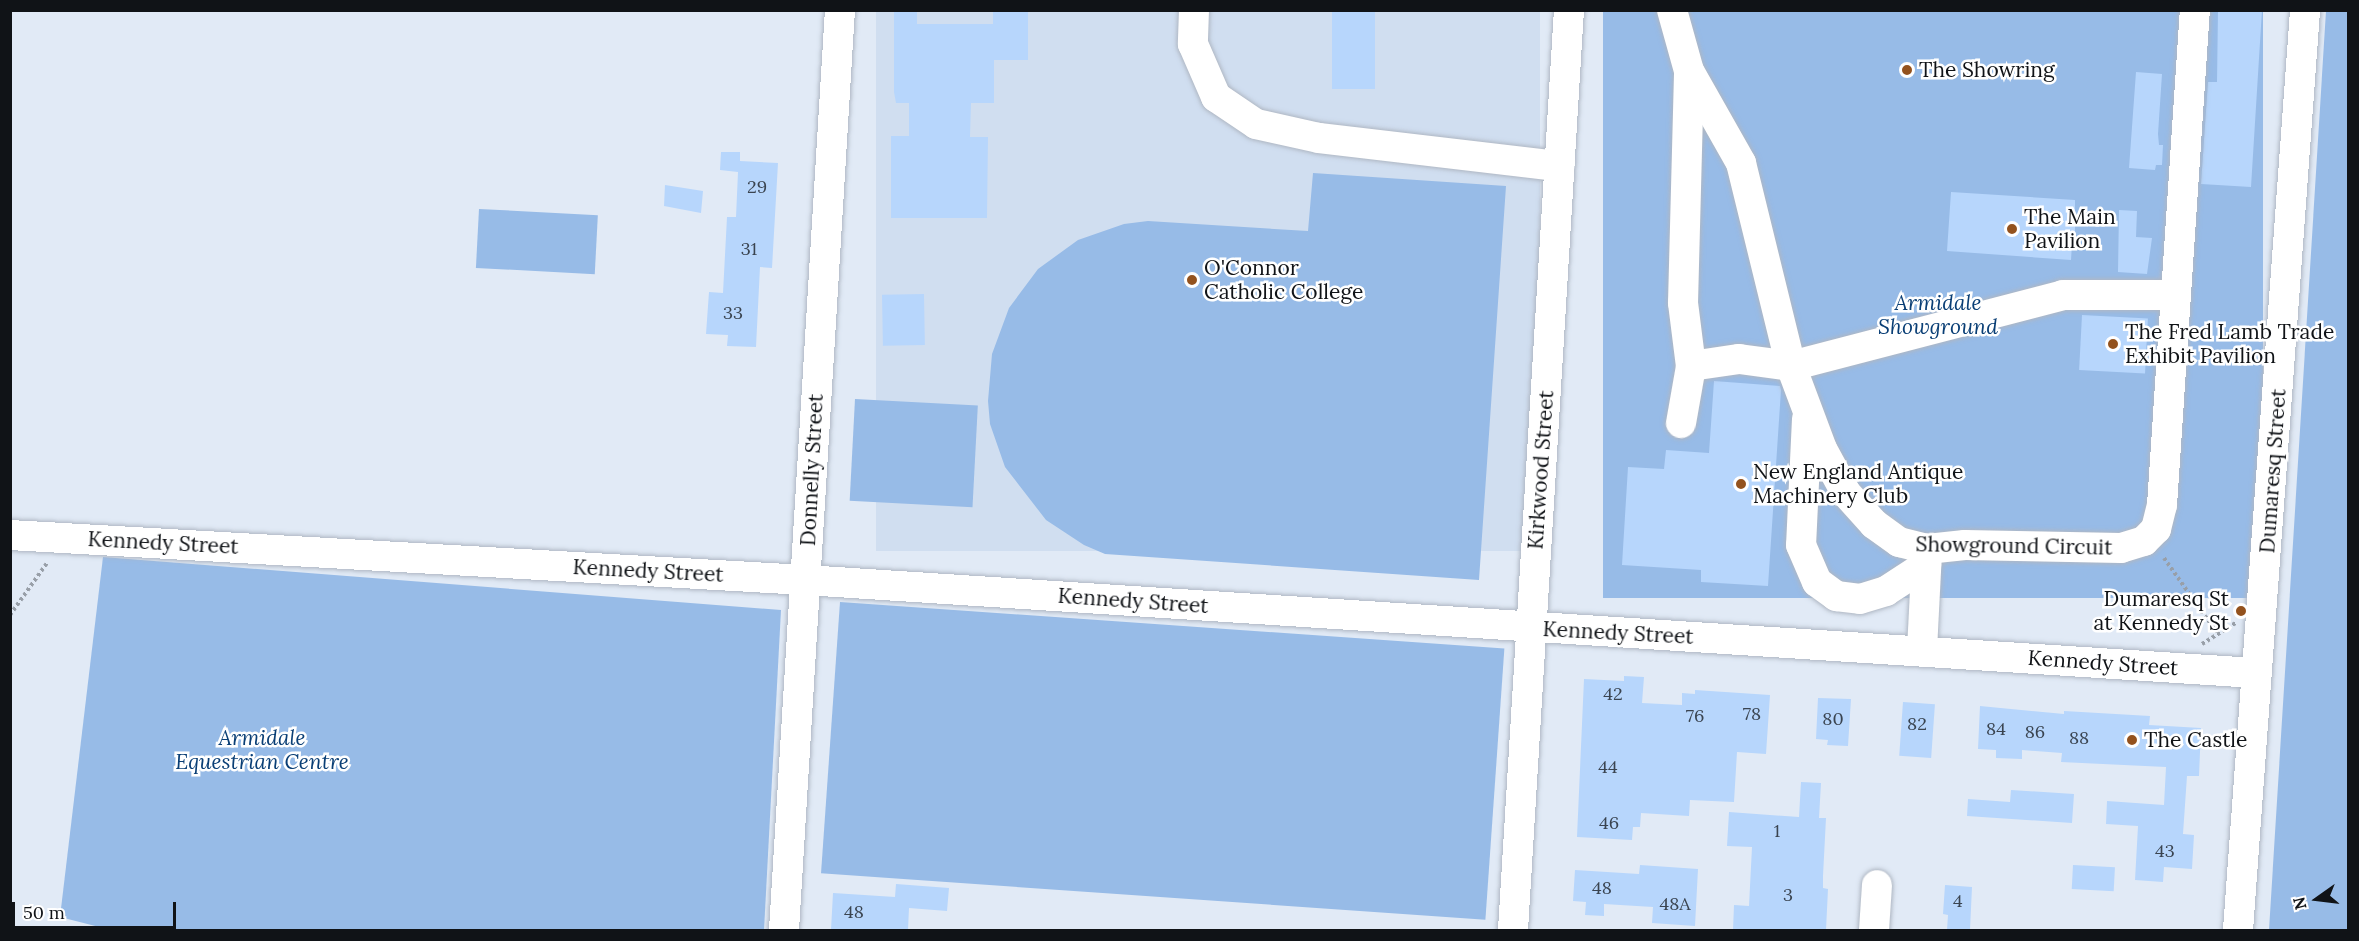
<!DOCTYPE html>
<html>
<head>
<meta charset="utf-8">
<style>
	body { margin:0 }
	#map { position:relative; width:2359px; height:941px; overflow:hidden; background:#e1eaf6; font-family:Lora,serif }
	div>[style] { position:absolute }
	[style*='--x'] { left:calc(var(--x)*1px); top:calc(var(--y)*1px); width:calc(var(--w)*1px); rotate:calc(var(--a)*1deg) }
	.built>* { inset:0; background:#d0def0; transform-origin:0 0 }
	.green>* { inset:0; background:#97bbe7; transform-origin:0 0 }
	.building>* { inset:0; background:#b7d6fc; transform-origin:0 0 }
	.path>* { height:4px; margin-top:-2px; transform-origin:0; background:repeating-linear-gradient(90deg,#989fa8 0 3px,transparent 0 6px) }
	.roads { filter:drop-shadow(0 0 2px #afb7c3) drop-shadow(0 0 2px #afb7c3) }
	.minor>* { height:30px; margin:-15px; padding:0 15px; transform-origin:15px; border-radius:15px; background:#fff }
	.dots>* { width:16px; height:16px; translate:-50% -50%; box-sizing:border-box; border:3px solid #fff; border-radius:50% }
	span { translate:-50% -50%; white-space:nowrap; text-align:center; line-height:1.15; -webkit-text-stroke:5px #fff; paint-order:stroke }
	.number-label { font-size:18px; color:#3a4450 }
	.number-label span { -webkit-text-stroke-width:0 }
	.poi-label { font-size:21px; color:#101317 }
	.left { translate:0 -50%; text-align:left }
	.right { translate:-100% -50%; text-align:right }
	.park-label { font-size:21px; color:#093e75; font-style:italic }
	.street-label { font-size:21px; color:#101317 }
	.frame { position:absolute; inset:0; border:12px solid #101317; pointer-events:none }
	.north { position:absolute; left:2287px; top:869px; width:60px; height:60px; -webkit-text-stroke:4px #fff; paint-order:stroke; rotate:256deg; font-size:16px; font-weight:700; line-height:24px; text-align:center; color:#101317 }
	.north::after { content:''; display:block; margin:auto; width:21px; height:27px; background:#101317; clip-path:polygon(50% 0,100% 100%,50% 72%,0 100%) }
	.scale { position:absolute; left:12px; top:902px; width:164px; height:27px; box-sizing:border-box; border:3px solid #101317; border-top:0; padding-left:8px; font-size:18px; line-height:21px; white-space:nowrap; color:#101317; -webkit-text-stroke:4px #fff; paint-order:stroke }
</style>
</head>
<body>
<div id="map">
	<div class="built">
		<div style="left:876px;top:11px;width:664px;height:540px"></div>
	</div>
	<div class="green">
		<div style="left:1603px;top:11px;width:660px;height:587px"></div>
		<div style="clip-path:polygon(2326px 11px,2348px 11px,2348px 930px,2269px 930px)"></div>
		<div style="clip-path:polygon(1313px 173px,1506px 186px,1479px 580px,1105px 554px,1084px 545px,1046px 520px,1005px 467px,990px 424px,988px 401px,992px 354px,1009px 308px,1038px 269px,1078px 240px,1124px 224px,1148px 221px,1308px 231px)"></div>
		<div style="left:479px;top:209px;width:119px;height:59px;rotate:3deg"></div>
		<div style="left:855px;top:399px;width:123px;height:102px;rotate:3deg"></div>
		<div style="clip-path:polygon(103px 557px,781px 610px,764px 930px,111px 930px,60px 917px)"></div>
		<div style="left:840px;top:602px;width:666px;height:272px;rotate:4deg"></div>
	</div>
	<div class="building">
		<div style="clip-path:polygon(894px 10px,917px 10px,917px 24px,993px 24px,993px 10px,1028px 10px,1028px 60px,994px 60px,994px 103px,971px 103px,970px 137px,988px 137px,987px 218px,891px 218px,891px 136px,909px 136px,909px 103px,896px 103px,894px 92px)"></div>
		<div style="left:1332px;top:10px;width:43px;height:79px"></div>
		<div style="clip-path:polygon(2218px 10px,2262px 10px,2251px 187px,2201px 184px,2208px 82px,2217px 82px)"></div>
		<div style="clip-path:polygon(2136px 72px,2162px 74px,2158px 134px,2159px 145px,2163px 145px,2162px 165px,2156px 165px,2155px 170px,2129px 168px)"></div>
		<div style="clip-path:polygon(721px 152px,740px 152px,740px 161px,778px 163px,772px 268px,760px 267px,756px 347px,727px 346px,728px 335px,706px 334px,709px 292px,723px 293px,727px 217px,736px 217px,738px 172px,720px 170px)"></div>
		<div style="clip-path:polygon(665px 185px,703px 191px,701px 213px,664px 206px)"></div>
		<div style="clip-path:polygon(1951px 192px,2075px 200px,2075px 245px,2072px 244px,2071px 260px,1947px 251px)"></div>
		<div style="clip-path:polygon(2119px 210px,2137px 211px,2136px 237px,2152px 238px,2147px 274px,2118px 272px)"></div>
		<div style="left:924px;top:294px;width:51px;height:42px;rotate:89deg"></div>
		<div style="left:2082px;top:315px;width:66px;height:55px;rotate:3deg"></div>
		<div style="clip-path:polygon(1714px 381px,1780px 386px,1781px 390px,1768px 586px,1701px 582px,1701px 570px,1622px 565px,1628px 467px,1664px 469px,1666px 450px,1709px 453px)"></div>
		<div style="clip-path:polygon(1624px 676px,1644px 677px,1642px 703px,1682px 705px,1682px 693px,1695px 694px,1695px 690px,1770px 695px,1766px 754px,1737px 752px,1734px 802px,1690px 800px,1689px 816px,1641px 813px,1640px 827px,1633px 827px,1632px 840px,1577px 837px,1584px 679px,1624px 681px)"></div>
		<div style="clip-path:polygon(1818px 698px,1851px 699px,1848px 746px,1827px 745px,1828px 740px,1816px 739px)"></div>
		<div style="left:1903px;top:702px;width:32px;height:54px;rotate:4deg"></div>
		<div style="clip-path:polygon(1980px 706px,2064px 714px,2064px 711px,2150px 716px,2149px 725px,2201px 728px,2199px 776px,2187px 776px,2183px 834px,2194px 835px,2192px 869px,2164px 867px,2163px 882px,2135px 880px,2138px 826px,2106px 824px,2107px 801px,2164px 805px,2166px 767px,2061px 762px,2062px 753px,2022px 750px,2022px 759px,1996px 758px,1996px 750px,1978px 749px)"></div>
		<div style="clip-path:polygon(1801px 782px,1821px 783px,1819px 818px,1826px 818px,1823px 876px,1823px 888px,1828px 889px,1826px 930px,1733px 930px,1734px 905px,1749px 906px,1752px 847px,1727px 846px,1729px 812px,1799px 817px)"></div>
		<div style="clip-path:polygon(2011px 790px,2074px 794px,2072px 823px,1967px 816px,1968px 799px,2010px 802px)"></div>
		<div style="clip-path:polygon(1640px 865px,1698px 869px,1695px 926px,1652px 923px,1653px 907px,1604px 904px,1604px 916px,1585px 915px,1586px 902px,1573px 901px,1575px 870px,1639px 874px)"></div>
		<div style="left:2073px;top:865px;width:42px;height:24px;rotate:3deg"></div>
		<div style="clip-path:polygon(896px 884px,949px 888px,947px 911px,909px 908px,908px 930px,831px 930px,833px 893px,895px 897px)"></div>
		<div style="clip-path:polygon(1945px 885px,1972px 887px,1970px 930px,1947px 930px,1948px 915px,1943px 914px)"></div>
	</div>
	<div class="path">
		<div style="--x:2164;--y:558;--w:50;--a:54.7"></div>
		<div style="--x:2201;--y:611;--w:28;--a:52"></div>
		<div style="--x:10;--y:615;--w:64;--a:-54.6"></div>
		<div style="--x:2202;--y:644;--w:40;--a:-32"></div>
	</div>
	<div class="roads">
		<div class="minor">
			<div style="--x:1194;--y:10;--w:34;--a:92"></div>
			<div style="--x:1193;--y:44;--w:58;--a:66.5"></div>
			<div style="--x:1216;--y:97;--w:48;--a:34"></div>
			<div style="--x:1256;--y:124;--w:65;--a:12.5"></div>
			<div style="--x:1319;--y:138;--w:242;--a:6.7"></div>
			<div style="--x:1672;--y:10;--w:63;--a:74.4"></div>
			<div style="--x:1689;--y:71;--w:106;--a:60.5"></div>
			<div style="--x:1741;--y:163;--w:209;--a:76.2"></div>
			<div style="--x:1791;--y:366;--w:89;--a:69.5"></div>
			<div style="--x:1822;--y:449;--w:50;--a:61.4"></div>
			<div style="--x:1846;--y:493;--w:42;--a:47.9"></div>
			<div style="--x:1874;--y:524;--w:31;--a:36"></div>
			<div style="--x:1899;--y:542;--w:29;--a:14"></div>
			<div style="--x:1927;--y:549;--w:38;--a:-6"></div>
			<div style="--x:1965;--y:545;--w:156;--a:1.1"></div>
			<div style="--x:2121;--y:548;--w:24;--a:-17"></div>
			<div style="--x:2144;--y:541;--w:17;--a:-45"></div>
			<div style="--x:2156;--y:529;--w:25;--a:-76"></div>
			<div style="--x:2162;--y:505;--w:496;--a:-86.2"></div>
			<div style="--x:1689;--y:74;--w:229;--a:91.5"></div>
			<div style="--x:1683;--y:303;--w:64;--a:82.8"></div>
			<div style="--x:1691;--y:366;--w:49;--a:-8.3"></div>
			<div style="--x:1739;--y:359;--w:52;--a:7.7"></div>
			<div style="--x:1791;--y:366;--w:281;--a:-14.6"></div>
			<div style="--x:2063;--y:295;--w:113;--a:0"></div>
			<div style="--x:1807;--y:419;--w:126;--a:92.7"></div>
			<div style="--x:1801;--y:545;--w:40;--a:66.6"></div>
			<div style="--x:1817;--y:582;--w:24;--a:36"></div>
			<div style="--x:1836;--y:596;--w:24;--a:7"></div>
			<div style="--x:1860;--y:599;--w:27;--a:-17"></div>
			<div style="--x:1886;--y:591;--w:48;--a:-33"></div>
			<div style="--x:1681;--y:423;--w:58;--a:-80"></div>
			<div style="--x:10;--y:535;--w:796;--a:3.24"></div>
			<div style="--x:805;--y:580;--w:1453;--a:3.67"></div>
			<div style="--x:1922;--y:650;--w:98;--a:-87.1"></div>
			<div style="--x:784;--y:930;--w:922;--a:-86.52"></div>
			<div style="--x:1513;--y:930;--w:922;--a:-86.52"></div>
			<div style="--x:1874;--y:930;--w:45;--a:-86.2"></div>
			<div style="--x:2238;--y:930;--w:922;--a:-85.83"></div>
		</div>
	</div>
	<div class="dots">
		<div style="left:1907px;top:70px;background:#93521e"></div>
		<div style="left:2012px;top:229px;background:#93521e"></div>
		<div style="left:1192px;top:280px;background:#93521e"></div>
		<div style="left:2113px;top:344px;background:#93521e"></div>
		<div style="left:1741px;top:484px;background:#93521e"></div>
		<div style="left:2241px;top:611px;background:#93521e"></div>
		<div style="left:2132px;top:740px;background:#93521e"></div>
	</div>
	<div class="number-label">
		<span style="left:757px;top:187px">29</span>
		<span style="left:749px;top:249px">31</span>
		<span style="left:733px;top:313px">33</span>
		<span style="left:1613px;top:694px">42</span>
		<span style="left:1752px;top:714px">78</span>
		<span style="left:1695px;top:716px">76</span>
		<span style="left:1833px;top:719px">80</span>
		<span style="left:1917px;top:724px">82</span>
		<span style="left:1996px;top:729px">84</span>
		<span style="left:2035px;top:732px">86</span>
		<span style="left:2079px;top:738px">88</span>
		<span style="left:1608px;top:767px">44</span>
		<span style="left:1609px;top:823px">46</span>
		<span style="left:1777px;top:831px">1</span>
		<span style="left:2165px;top:851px">43</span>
		<span style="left:1602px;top:888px">48</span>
		<span style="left:1788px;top:895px">3</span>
		<span style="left:1958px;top:901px">4</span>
		<span style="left:1675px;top:904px">48A</span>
		<span style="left:854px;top:912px">48</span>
	</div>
	<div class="poi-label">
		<span class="left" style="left:1919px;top:70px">The Showring</span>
		<span class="left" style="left:2024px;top:229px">The Main<br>Pavilion</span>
		<span class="left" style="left:1204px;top:280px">O'Connor<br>Catholic College</span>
		<span class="left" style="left:2125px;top:344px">The Fred Lamb Trade<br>Exhibit Pavilion</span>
		<span class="left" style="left:1753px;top:484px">New England Antique<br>Machinery Club</span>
		<span class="right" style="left:2229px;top:611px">Dumaresq St<br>at Kennedy St</span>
		<span class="left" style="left:2144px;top:740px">The Castle</span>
	</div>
	<div class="park-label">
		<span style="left:1938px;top:315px">Armidale<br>Showground</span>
		<span style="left:262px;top:750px">Armidale<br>Equestrian Centre</span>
	</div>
	<div class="street-label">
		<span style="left:812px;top:470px;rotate:-87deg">Donnelly Street</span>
		<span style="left:1541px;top:470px;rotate:-86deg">Kirkwood Street</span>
		<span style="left:2273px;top:471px;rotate:-86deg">Dumaresq Street</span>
		<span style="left:163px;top:543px;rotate:3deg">Kennedy Street</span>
		<span style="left:2014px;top:546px;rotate:1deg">Showground Circuit</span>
		<span style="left:648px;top:571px;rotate:3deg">Kennedy Street</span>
		<span style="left:1133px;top:601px;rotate:4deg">Kennedy Street</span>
		<span style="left:1618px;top:633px;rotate:3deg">Kennedy Street</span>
		<span style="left:2103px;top:663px;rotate:4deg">Kennedy Street</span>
	</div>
	<div class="frame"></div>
	<div class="north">N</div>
	<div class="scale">50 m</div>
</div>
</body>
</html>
